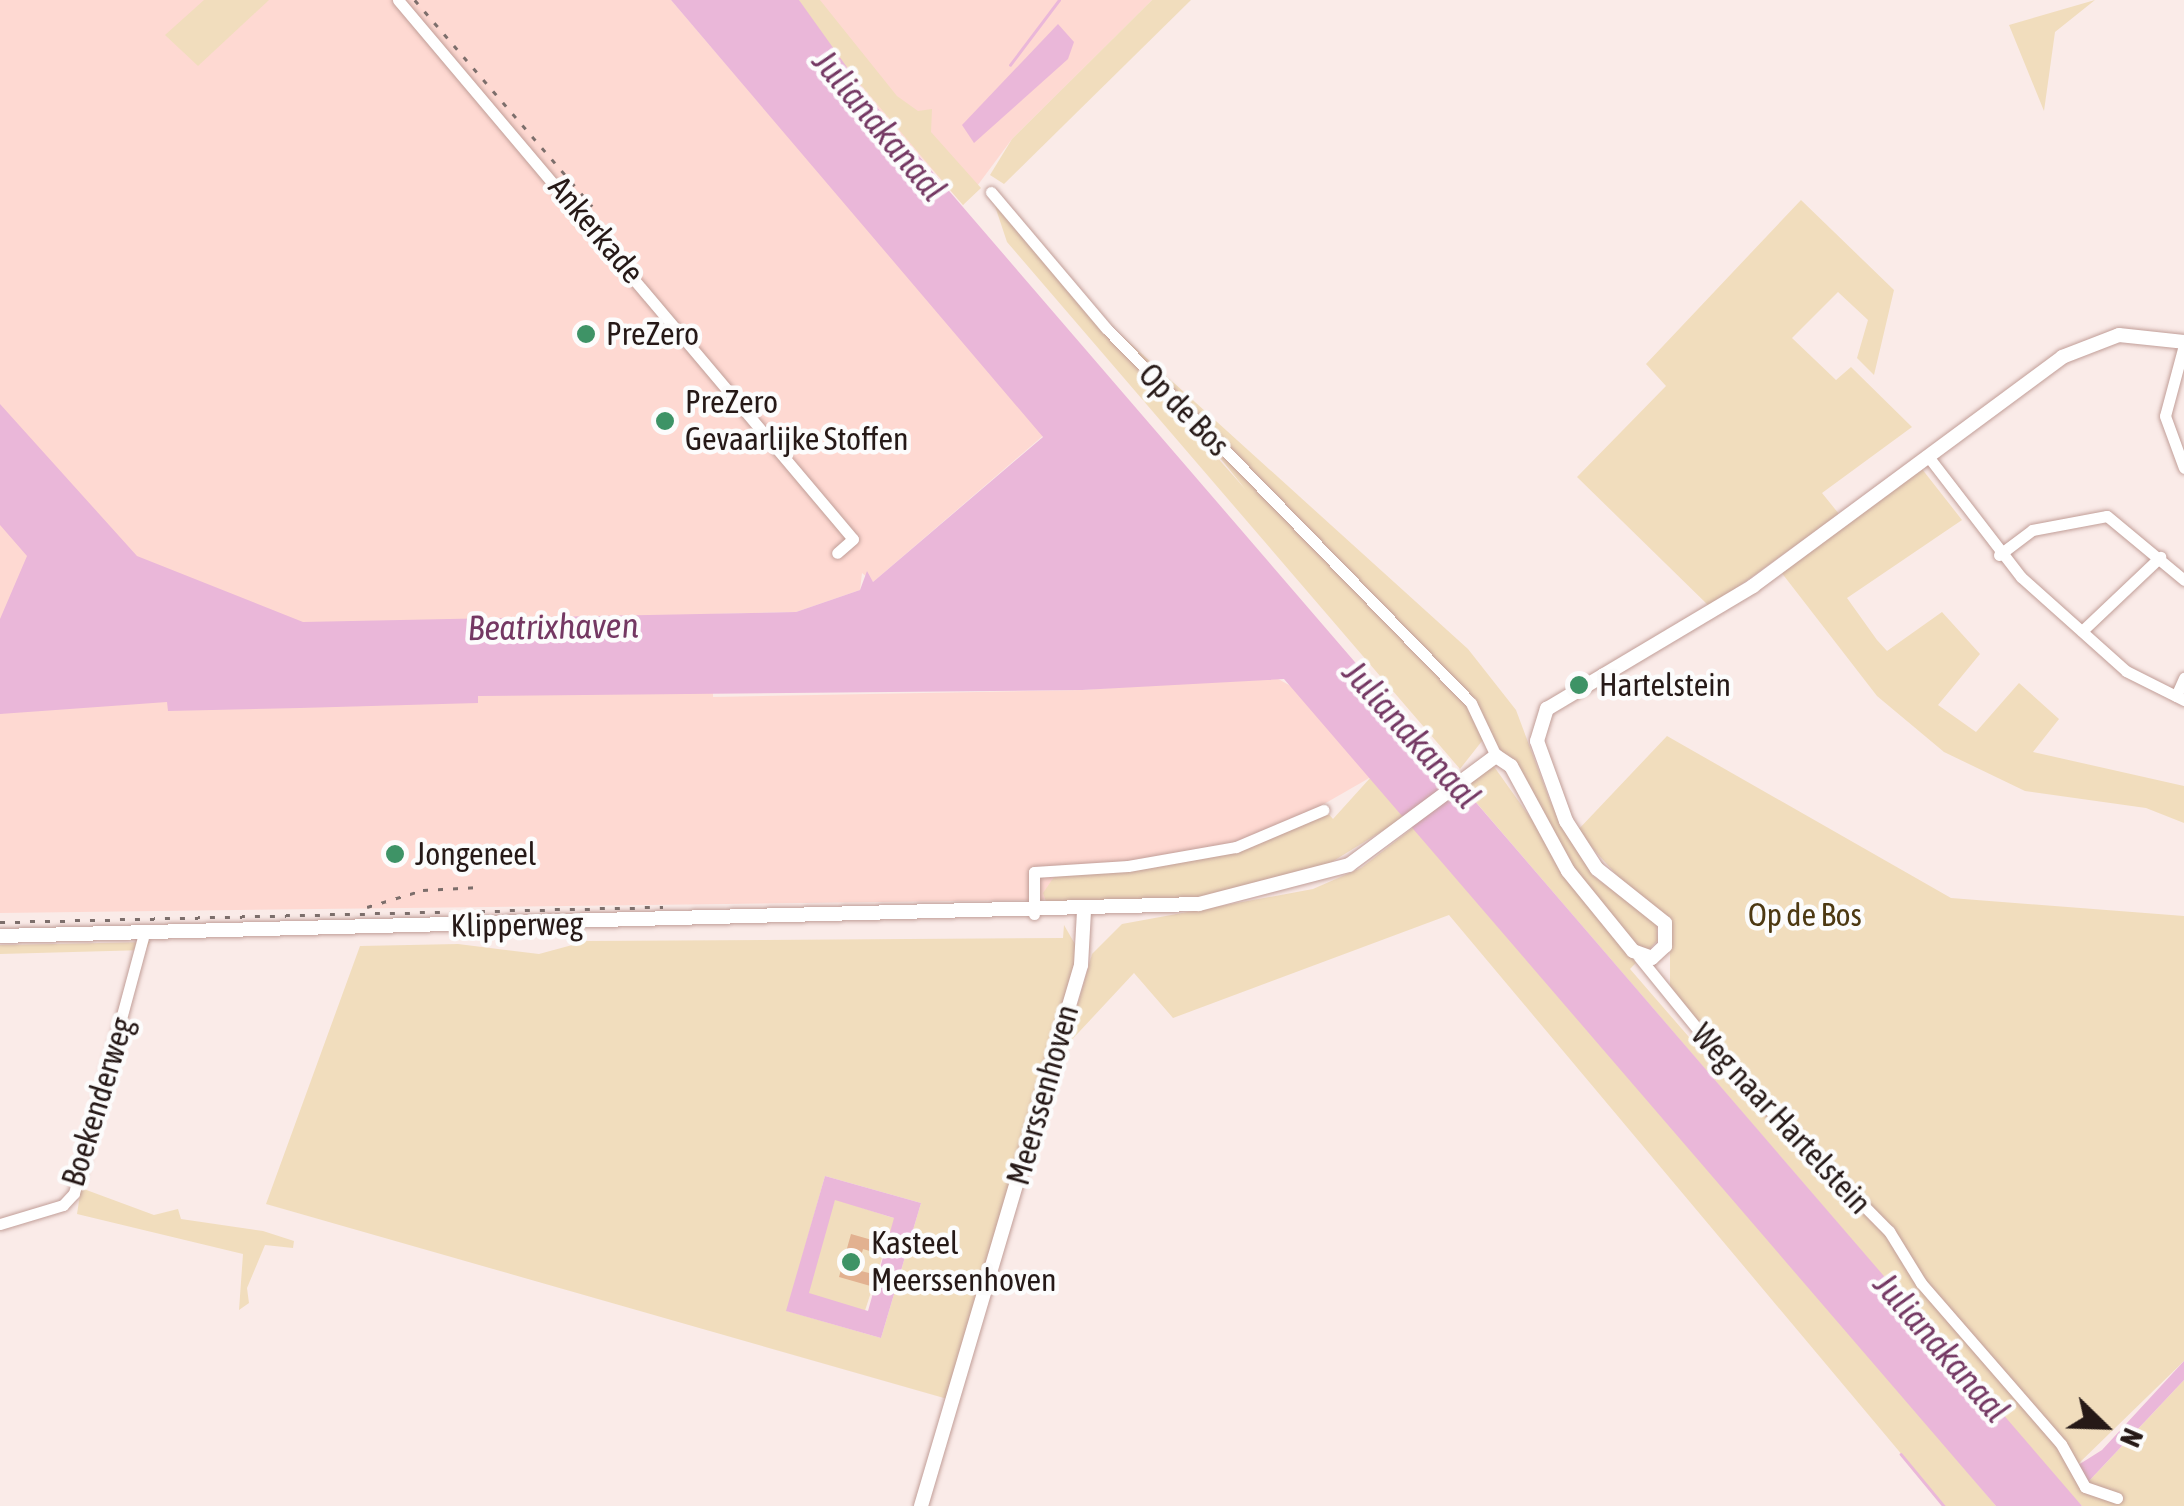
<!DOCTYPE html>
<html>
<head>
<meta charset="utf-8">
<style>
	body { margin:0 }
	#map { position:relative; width:2184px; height:1506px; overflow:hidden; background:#faebe8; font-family:"Asap Condensed",sans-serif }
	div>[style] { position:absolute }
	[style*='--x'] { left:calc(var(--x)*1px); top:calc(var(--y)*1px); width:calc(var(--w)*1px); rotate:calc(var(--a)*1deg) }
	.built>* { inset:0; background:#fed9d2 }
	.green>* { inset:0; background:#f1ddbd; transform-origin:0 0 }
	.water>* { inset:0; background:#eab7d9 }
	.stream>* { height:2.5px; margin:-1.25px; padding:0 1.25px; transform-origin:1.25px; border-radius:1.25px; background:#eab7d9 }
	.building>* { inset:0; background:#e2b190 }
	.roads { filter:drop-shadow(0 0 2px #c19e98) drop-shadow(0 0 2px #c19e98) }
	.minor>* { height:11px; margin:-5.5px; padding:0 5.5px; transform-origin:5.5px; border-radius:5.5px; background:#fff }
	.tertiary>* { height:14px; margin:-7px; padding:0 7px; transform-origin:7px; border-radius:7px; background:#fff }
	.rail>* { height:2.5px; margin-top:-1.25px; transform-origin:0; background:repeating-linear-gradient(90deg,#7c6e6b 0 5px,transparent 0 15px) }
	.dots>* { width:28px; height:28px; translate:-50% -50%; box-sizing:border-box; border:5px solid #fcfcfc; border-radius:50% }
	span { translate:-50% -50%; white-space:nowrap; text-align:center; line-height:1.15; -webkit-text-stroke:9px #fcfcfc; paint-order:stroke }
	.street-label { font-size:32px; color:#261917 }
	.poi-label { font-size:32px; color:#261917 }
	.left { translate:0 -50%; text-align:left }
	.park-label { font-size:32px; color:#4d3912 }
	.water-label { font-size:35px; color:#743863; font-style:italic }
	.north { position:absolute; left:2054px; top:1376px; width:100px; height:100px; -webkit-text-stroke:8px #fcfcfc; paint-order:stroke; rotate:113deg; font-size:28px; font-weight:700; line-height:40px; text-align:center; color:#261917 }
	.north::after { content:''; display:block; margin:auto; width:35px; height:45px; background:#261917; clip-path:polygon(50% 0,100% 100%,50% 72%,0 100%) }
</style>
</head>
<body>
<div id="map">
	<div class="built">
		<div style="clip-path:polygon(0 0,671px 0,1044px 435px,873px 582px,862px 573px,860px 590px,796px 612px,713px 614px,713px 697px,1083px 690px,1273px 676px,1296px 689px,1371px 777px,1277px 831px,1041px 900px,0 913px)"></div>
		<div style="clip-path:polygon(799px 0,1152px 0,1012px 139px,963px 205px,869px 98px)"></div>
	</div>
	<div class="green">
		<div style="clip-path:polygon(204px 0,269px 0,198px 66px,165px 35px)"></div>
		<div style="clip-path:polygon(799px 0,820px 0,897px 96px,918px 111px,932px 109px,931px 132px,981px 188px,963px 205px,814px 30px)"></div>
		<div style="clip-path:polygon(1152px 0,1191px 0,1004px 184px,990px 175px,1012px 139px)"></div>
		<div style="clip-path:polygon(2095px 0,2055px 32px,2044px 111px,2009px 25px)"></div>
		<div style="clip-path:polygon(1801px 200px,1894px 290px,1874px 375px,1857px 358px,1868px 320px,1838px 292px,1792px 338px,1836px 380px,1851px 367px,1912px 427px,1822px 493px,1839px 514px,1710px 607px,1577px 477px,1666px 386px,1646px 364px)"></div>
		<div style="clip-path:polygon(995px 206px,1246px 490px,1121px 335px,1468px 649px,1516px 710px,1550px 801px,1593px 876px,1656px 922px,1658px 940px,1630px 969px,1714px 1066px,1731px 1063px,1670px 990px,1670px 934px,1577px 831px,1667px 736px,1951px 898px,2184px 916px,2184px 1361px,2075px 1467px,2089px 1481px,2184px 1380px,2184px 1506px,2082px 1506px,2072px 1496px,1462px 786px,1490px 761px,1532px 820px,1515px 761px,1482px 741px,1460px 769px,1007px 242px)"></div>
		<div style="clip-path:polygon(1922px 469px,1962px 520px,1847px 598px,1877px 640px,1887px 651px,1942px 612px,1980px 654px,1938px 705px,1976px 732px,2019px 683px,2059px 719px,2033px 752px,2184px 786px,2184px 823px,2146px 808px,2025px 791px,1944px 752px,1877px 696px,1781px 572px)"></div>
		<div style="clip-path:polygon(1371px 777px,1405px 817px,1317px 871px,1210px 899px,1047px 904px,1043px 893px,1054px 877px,1239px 851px,1327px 812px,1333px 819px)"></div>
		<div style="clip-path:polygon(1414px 827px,1898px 1389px,1996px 1506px,1945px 1506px,1449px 915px,1173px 1018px,1134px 973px,1066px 1046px,1092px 954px,1122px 924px,1313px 889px,1361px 868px)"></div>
		<div style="clip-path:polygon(evenodd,1064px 925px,1079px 951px,951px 1400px,266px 1204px,360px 946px,458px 944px,539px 954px,587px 941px,1063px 938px,1064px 925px,825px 1176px,921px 1203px,881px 1338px,787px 1311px,825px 1176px)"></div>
		<div style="clip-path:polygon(150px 942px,146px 950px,0 954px,0 945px)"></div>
		<div style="clip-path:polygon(81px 1188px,154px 1215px,178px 1209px,181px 1219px,263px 1231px,294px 1241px,293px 1248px,265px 1245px,247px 1288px,249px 1303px,239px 1310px,243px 1254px,77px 1214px)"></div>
		<div style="left:835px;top:1199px;width:63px;height:98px;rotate:18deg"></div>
	</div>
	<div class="water">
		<div style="clip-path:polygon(671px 0,799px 0,869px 98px,2082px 1506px,1996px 1506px,1284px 679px,1082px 690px,478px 696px,478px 703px,300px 708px,168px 711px,167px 702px,0 714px,0 619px,27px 556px,0 525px,0 404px,137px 556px,303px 622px,796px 612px,860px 590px,867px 571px,873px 582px,1043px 437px)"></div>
		<div style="clip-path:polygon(1058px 24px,1074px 42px,1068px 59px,974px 143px,962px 125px)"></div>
		<div style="clip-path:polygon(evenodd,825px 1176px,921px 1203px,881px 1338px,786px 1311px,825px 1176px,835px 1200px,894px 1218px,868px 1311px,809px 1293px,835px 1200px)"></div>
		<div style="clip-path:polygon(2184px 1361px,2184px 1380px,2088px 1482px,2075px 1467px,2102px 1450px)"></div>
	</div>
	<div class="stream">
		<div style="--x:1010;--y:65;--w:81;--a:-53"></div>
		<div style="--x:1901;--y:1454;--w:67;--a:50.4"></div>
	</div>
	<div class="building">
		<div style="clip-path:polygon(851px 1234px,886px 1244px,883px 1255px,863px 1249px,857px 1270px,877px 1275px,874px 1287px,839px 1277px)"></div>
	</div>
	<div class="roads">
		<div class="minor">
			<div style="--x:398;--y:0;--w:705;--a:49.83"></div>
			<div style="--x:853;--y:539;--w:21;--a:139"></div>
			<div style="--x:991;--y:192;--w:178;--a:49.8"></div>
			<div style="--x:1106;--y:328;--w:523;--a:45.77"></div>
			<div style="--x:1471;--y:703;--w:59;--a:64.7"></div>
			<div style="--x:2184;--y:345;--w:73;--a:105"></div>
			<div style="--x:2165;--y:416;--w:55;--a:69.9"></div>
			<div style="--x:1927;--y:455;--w:154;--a:52.4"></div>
			<div style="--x:2021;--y:577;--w:141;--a:41.8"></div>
			<div style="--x:2126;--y:671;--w:65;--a:26.6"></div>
			<div style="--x:1999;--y:555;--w:41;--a:-37.1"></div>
			<div style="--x:2032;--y:530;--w:76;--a:-10.6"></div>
			<div style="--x:2107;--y:516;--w:100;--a:39.7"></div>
			<div style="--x:2082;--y:631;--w:108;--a:-43.5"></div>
			<div style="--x:2176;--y:696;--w:20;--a:-66"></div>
			<div style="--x:1034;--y:914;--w:42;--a:-90"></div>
			<div style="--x:1034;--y:872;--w:94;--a:-3.7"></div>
			<div style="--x:1128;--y:866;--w:110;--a:-10"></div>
			<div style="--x:1236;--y:847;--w:95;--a:-23"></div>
			<div style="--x:1639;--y:957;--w:151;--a:50.9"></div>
			<div style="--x:1734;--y:1074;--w:221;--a:45.4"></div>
			<div style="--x:1889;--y:1231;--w:61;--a:58.4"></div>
			<div style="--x:1921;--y:1283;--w:213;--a:49"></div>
			<div style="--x:2061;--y:1444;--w:49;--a:60.8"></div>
			<div style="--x:2085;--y:1487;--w:34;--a:19"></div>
			<div style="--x:0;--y:1224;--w:66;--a:-16.8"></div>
			<div style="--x:63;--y:1205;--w:16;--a:-47"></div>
			<div style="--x:74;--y:1193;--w:269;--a:-74.9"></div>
		</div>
		<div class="tertiary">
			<div style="--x:0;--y:936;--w:1199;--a:-1.53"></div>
			<div style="--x:1199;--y:904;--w:155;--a:-14.6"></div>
			<div style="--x:1349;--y:865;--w:183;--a:-36.6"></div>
			<div style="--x:1496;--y:756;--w:18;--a:34"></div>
			<div style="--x:1511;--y:766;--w:119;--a:61.5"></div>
			<div style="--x:1568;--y:871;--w:103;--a:50.9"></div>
			<div style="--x:1633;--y:951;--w:20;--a:20"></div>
			<div style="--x:1652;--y:958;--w:18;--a:-43"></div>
			<div style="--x:1665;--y:946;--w:23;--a:-90"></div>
			<div style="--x:1665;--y:923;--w:87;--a:-141.5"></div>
			<div style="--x:1597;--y:869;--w:57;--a:-122.9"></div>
			<div style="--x:1566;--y:821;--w:85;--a:-109.9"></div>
			<div style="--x:1537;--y:741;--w:34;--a:-73"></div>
			<div style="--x:1547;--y:709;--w:240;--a:-30.8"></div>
			<div style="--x:1753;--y:586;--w:385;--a:-36.5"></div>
			<div style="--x:2062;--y:357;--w:61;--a:-21.1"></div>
			<div style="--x:2119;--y:335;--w:65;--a:6.1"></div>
			<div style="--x:921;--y:1506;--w:564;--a:-73.52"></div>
			<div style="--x:1081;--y:965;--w:53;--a:-86.8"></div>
		</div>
	</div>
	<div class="rail">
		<div style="--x:415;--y:0;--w:272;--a:49.3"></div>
		<div style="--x:367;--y:907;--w:59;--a:-16.9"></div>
		<div style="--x:423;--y:890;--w:57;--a:-3"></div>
		<div style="--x:0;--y:922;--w:663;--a:-1.3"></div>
	</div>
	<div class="dots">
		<div style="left:586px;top:334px;background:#3e9366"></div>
		<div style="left:665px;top:421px;background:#3e9366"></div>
		<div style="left:1579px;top:685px;background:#3e9366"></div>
		<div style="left:395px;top:854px;background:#3e9366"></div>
		<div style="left:851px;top:1262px;background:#3e9366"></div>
	</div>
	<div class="street-label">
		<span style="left:596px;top:230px;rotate:50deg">Ankerkade</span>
		<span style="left:1184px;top:410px;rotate:46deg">Op de Bos</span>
		<span style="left:517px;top:925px;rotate:-1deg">Klipperweg</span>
		<span style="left:1043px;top:1095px;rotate:-74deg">Meerssenhoven</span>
		<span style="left:98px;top:1102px;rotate:-73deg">Boekenderweg</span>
		<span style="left:1781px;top:1119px;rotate:47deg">Weg naar Hartelstein</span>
	</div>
	<div class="poi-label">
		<span class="left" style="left:606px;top:334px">PreZero</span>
		<span class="left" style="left:685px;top:421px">PreZero<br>Gevaarlijke Stoffen</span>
		<span class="left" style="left:1599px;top:685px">Hartelstein</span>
		<span class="left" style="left:415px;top:854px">Jongeneel</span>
		<span class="left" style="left:871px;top:1262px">Kasteel<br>Meerssenhoven</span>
	</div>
	<div class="park-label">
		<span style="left:1805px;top:915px">Op de Bos</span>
	</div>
	<div class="water-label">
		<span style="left:880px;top:125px;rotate:50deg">Julianakanaal</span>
		<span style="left:553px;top:626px;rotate:-1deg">Beatrixhaven</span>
		<span style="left:1412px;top:734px;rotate:48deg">Julianakanaal</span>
		<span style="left:1942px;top:1347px;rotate:49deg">Julianakanaal</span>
	</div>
	<div class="north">N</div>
</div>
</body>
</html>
